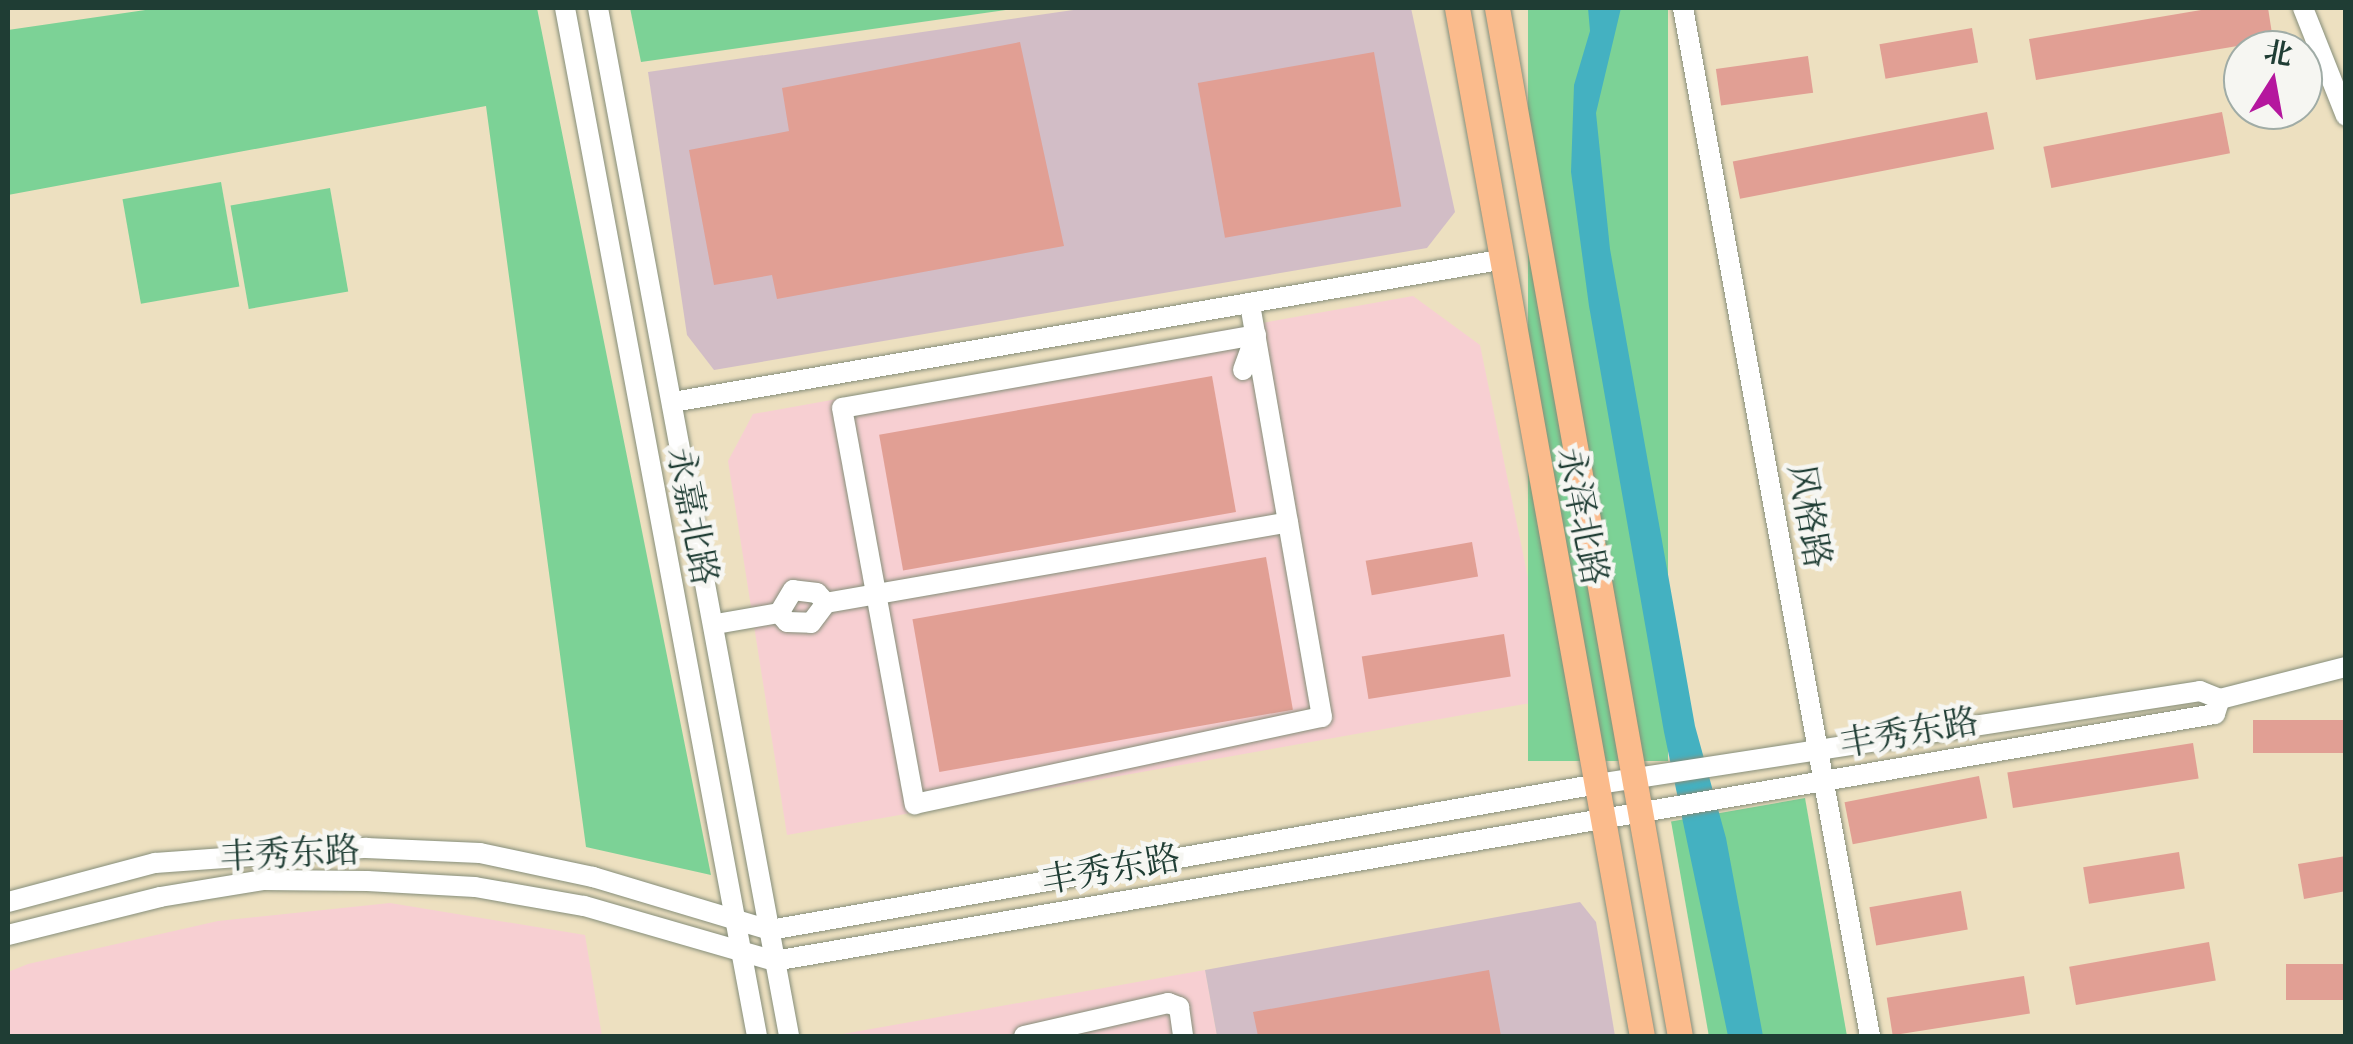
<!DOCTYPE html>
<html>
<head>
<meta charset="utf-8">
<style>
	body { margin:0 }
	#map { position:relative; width:2353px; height:1044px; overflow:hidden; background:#ede0c0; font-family:"EB Garamond","Noto Serif SC",serif }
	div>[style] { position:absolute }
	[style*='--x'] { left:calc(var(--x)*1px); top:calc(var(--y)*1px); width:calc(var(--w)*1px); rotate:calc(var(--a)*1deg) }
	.built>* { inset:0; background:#f7cfd2 }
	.industrial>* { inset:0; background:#d2bdc6 }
	.green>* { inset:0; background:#7cd296; transform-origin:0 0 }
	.water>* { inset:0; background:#44b1c1 }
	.building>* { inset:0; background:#e19f94; transform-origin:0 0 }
	.roads { filter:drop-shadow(0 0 2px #868e7a) drop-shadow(0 0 2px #868e7a) }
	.minor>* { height:20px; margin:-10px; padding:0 10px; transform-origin:10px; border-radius:10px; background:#fff }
	.major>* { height:25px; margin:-12.5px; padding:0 12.5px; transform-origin:12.5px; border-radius:12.5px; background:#fbbb8c }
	span { translate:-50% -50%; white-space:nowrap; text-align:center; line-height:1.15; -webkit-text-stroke:9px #f6f6f2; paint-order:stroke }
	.street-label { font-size:35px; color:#1f3d34 }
	.frame { position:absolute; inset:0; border:10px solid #1f3d34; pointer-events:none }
	.north { position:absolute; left:2223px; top:30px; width:100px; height:100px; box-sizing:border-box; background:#f6f6f2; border:2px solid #a0aca6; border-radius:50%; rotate:11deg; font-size:28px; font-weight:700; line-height:40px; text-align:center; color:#1f3d34 }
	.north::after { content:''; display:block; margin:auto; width:35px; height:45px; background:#b5179e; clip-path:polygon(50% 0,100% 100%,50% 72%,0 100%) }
</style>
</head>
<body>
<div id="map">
	<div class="built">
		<div style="clip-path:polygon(1413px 296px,1480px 345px,1553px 699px,787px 835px,728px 461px,753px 414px)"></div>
		<div style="clip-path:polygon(390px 903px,585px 935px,602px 1036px,8px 1036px,8px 972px,28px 964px,218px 921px)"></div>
		<div style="clip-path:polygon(1205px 970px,1217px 1036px,836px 1036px,837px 1035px)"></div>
	</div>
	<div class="industrial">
		<div style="clip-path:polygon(1087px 8px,1411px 8px,1455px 212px,1427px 248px,714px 370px,687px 335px,648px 72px)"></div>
		<div style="clip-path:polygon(1580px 902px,1596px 922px,1615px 1036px,1217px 1036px,1205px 970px)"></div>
	</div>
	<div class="green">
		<div style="clip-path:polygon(159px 8px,537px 8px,711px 875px,586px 847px,486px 106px,8px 195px,8px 30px)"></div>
		<div style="clip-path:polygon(630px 8px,1020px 8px,641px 62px)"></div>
		<div style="left:1528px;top:8px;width:140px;height:753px"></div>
		<div style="left:221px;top:182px;width:106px;height:100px;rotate:80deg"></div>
		<div style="left:330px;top:188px;width:105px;height:101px;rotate:80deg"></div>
		<div style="left:1805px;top:798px;width:242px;height:136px;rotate:80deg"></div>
	</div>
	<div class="water">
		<div style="clip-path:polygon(1588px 8px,1621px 8px,1596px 113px,1610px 249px,1695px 726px,1726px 838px,1763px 1036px,1728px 1036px,1664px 732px,1589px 306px,1571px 172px,1574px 85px,1590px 31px)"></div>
	</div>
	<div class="building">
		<div style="clip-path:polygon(2213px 8px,2268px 8px,2273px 40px,2036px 80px,2029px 39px)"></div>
		<div style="left:1972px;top:28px;width:35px;height:94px;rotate:80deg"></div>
		<div style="clip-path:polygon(1020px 42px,1064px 246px,777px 299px,772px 275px,714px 285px,689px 150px,789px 131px,782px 88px)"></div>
		<div style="left:1374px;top:52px;width:157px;height:179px;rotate:80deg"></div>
		<div style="left:1808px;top:56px;width:37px;height:93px;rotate:82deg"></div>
		<div style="left:1987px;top:112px;width:38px;height:259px;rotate:79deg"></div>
		<div style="left:2222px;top:112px;width:42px;height:182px;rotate:79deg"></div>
		<div style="left:1212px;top:376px;width:138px;height:338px;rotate:80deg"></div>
		<div style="left:1472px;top:542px;width:35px;height:108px;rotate:80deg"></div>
		<div style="left:1266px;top:557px;width:155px;height:359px;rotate:80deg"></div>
		<div style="left:1504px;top:634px;width:43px;height:144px;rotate:81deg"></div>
		<div style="left:2346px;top:720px;width:33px;height:93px;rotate:90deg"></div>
		<div style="left:2193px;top:743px;width:36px;height:188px;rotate:81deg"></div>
		<div style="left:1979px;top:776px;width:43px;height:137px;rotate:79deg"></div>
		<div style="left:2179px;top:852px;width:37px;height:97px;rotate:81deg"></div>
		<div style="clip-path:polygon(2346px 856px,2346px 891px,2304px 899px,2298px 864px)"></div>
		<div style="left:1961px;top:891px;width:39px;height:93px;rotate:80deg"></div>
		<div style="left:2209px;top:942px;width:39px;height:142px;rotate:80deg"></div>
		<div style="left:2346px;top:964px;width:36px;height:60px;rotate:90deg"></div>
		<div style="clip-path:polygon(1489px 970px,1501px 1036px,1258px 1036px,1253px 1012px)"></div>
		<div style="left:2024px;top:976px;width:38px;height:139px;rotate:81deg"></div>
	</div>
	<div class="roads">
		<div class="minor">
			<div style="--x:565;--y:8;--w:1046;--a:79.42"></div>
			<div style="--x:598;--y:8;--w:1046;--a:79.47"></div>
			<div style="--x:1683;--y:8;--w:1045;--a:79.69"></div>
			<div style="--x:2303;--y:8;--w:116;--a:68.3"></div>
			<div style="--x:1243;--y:370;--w:37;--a:-70"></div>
			<div style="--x:1256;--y:335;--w:420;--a:170"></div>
			<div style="--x:842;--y:408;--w:403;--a:79.6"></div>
			<div style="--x:915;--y:804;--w:416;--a:-12.1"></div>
			<div style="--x:1322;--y:717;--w:420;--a:-99.9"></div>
			<div style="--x:673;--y:402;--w:838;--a:-9.75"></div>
			<div style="--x:826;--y:603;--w:469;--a:-9.9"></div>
			<div style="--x:716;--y:624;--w:64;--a:-9.9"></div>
			<div style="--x:779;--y:613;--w:12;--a:48"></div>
			<div style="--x:787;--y:622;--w:24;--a:2"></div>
			<div style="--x:811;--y:623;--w:25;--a:-53"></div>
			<div style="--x:826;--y:603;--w:13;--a:-132"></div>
			<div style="--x:817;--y:593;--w:24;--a:-173"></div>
			<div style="--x:793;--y:590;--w:27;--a:121"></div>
			<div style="--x:8;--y:902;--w:152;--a:-14.9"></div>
			<div style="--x:155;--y:863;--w:212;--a:-4.1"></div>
			<div style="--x:366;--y:848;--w:114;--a:2.5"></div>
			<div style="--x:480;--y:853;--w:116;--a:12"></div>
			<div style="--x:593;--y:877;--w:185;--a:16.7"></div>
			<div style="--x:770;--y:930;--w:841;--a:-10"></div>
			<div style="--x:1598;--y:784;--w:609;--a:-8.78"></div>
			<div style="--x:2200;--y:691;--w:22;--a:22"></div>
			<div style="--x:2220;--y:699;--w:130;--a:-14.3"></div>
			<div style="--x:8;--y:935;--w:157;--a:-14"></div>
			<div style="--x:160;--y:897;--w:104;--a:-9.4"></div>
			<div style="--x:263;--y:880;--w:104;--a:0.6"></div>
			<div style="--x:367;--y:881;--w:108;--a:3.2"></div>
			<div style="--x:475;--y:887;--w:111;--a:9.9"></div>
			<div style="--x:584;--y:906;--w:198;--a:16.1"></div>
			<div style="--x:774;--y:961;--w:1462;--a:-9.73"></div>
			<div style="--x:2215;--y:714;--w:16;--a:-72"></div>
			<div style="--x:1024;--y:1036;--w:148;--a:-12.9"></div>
			<div style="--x:1168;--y:1003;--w:12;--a:20"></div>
			<div style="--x:1179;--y:1007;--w:29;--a:82"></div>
		</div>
		<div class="major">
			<div style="--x:1457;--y:8;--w:1045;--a:79.8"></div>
			<div style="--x:1497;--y:8;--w:1044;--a:79.91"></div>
		</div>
	</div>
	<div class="street-label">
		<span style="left:693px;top:516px;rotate:79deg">永嘉北路</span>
		<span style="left:1583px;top:516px;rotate:79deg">永泽北路</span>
		<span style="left:1810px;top:516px;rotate:80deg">风格路</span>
		<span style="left:1909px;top:732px;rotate:-10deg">丰秀东路</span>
		<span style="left:290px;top:853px;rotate:-3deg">丰秀东路</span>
		<span style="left:1111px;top:869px;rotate:-10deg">丰秀东路</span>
	</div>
	<div class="frame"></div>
	<div class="north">北</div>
</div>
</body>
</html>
